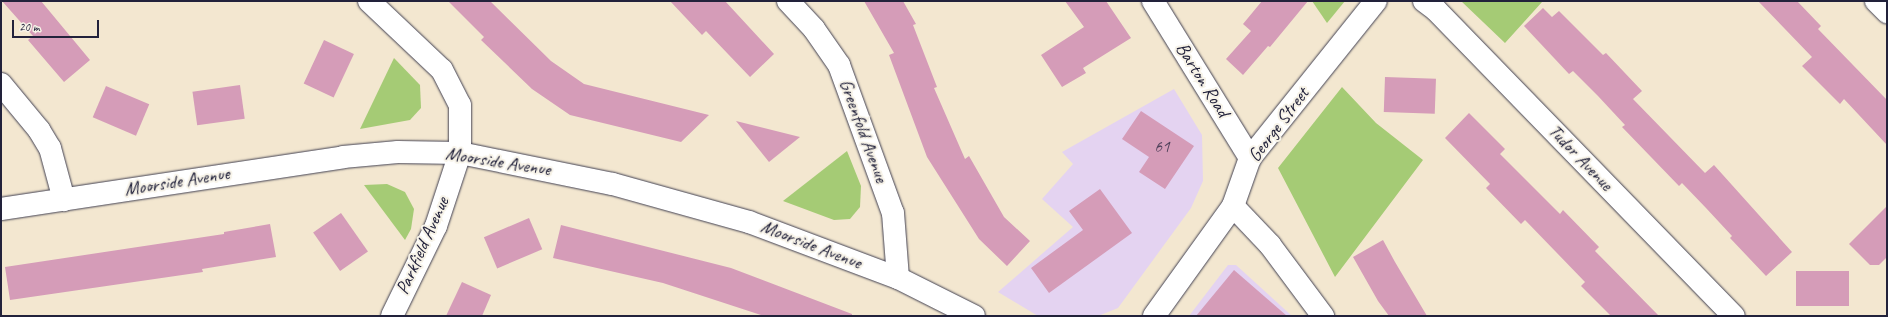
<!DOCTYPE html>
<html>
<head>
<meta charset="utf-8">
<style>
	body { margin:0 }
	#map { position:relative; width:1888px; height:317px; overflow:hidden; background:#f3e7d0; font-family:Caveat,sans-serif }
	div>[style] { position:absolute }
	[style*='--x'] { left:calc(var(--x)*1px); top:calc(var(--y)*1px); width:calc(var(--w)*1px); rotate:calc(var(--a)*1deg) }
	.built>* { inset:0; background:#e4d3f1 }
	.green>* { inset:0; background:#a5cb75 }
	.building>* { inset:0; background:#d59cb8; transform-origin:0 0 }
	.roads { filter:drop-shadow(0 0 1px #414051) drop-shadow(0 0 1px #414051) }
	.minor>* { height:22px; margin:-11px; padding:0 11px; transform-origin:11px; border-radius:11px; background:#fff }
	span { translate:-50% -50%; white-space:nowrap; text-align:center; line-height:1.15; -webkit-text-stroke:4px #f7f3e8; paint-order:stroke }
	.number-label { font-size:17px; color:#4f405a }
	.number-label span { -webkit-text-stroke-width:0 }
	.street-label { font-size:19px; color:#22223b }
	.frame { position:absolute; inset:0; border:2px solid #22223b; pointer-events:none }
	.scale { position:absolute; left:12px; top:20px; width:87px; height:18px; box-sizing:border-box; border:2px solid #22223b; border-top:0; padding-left:5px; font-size:12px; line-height:14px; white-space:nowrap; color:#22223b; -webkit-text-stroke:3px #f7f3e8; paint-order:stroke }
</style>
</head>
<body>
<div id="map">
	<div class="built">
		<div style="clip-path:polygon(1174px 89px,1202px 135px,1203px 181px,1191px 208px,1118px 308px,1098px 316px,1038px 316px,998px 292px,1073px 227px,1042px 199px,1073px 164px,1062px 152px)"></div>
		<div style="clip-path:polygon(1228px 265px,1236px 265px,1292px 316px,1189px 316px)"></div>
	</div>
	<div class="green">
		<div style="clip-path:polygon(1312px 1px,1345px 1px,1327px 23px)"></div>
		<div style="clip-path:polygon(1461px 1px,1550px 1px,1542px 2px,1505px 43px)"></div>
		<div style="clip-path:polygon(394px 58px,420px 85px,421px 108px,410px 120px,360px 129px)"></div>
		<div style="clip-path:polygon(1342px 87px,1376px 123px,1423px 160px,1335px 277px,1278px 168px)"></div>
		<div style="clip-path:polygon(847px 151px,861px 186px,860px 207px,850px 219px,834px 220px,783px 201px)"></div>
		<div style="clip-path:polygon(387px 184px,405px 192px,414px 209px,411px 229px,405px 240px,364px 185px)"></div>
	</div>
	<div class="building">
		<div style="clip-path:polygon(2px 1px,41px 1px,90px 60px,64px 82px,28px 40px,33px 36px)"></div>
		<div style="clip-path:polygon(448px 1px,490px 1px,551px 61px,584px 84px,709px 115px,681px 142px,570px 115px,532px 89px,481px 40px,484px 37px)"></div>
		<div style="clip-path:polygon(670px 1px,725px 1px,774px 54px,750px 77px,706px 31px,702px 35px)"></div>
		<div style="clip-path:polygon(864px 1px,903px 1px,916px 24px,913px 25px,937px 87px,934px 88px,965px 159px,969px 156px,1004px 217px,1030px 241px,1007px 266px,979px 239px,927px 157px,889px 55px,894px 53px)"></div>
		<div style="clip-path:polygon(1065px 1px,1106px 1px,1131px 38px,1083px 68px,1086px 73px,1062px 87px,1041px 55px,1084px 27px)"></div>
		<div style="clip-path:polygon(1262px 1px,1308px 1px,1270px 47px,1268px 46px,1243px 75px,1226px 59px,1251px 31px,1243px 24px)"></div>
		<div style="clip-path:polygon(1758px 1px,1797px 1px,1821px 26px,1818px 29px,1887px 100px,1887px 145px,1844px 99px,1840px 104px,1802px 66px,1812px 57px)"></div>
		<div style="clip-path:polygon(1543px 8px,1552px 17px,1559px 11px,1603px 55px,1606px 53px,1642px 91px,1633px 99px,1705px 173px,1714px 165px,1792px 252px,1766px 276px,1730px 238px,1732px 236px,1706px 208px,1682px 183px,1679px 186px,1622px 127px,1625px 125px,1598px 96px,1573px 71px,1569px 74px,1524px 26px)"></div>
		<div style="left:324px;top:40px;width:33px;height:48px;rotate:25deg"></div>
		<div style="left:1385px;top:77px;width:51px;height:35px;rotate:2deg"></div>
		<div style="left:240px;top:85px;width:34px;height:48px;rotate:82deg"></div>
		<div style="left:106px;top:86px;width:47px;height:34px;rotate:23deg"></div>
		<div style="clip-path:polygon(1141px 111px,1194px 146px,1165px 189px,1139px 172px,1149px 157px,1122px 139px)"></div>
		<div style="clip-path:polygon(1469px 113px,1505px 149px,1500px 154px,1560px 214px,1563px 210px,1599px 247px,1595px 251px,1659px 316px,1611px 316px,1581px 286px,1585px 282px,1556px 252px,1525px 220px,1521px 224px,1486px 188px,1490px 184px,1445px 138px)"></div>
		<div style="clip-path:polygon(736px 121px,800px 137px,769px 162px)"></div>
		<div style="clip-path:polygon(1100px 189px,1132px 233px,1049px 293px,1031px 268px,1083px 230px,1069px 211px)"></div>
		<div style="clip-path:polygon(1887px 206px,1887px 257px,1879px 265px,1870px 265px,1849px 244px)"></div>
		<div style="left:341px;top:213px;width:47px;height:34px;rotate:55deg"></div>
		<div style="left:529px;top:218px;width:34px;height:49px;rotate:67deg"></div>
		<div style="clip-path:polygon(270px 224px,276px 257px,202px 269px,203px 272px,10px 300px,5px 267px,224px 234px,224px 232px)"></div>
		<div style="clip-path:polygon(561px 225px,731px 268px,852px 314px,852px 316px,764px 316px,663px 283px,553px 258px)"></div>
		<div style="clip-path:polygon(1383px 240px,1395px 262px,1427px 316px,1389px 316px,1378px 301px,1353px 257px)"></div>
		<div style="clip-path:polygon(1234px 270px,1287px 316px,1196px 316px)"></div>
		<div style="left:1796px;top:271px;width:53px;height:35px"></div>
		<div style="clip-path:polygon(462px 282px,491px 295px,482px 316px,446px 316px)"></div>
	</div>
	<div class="roads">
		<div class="minor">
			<div style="--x:369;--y:1;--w:100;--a:43.4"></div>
			<div style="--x:442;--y:70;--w:39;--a:63"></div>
			<div style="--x:460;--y:105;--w:48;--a:90"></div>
			<div style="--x:460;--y:153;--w:77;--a:108.2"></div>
			<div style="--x:436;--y:226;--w:100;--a:116.1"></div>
			<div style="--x:788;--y:1;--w:38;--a:47"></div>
			<div style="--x:814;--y:29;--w:44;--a:55.2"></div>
			<div style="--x:839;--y:65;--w:158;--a:70"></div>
			<div style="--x:893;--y:213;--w:65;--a:85.6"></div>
			<div style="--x:1153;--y:1;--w:185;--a:58.3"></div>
			<div style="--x:1424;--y:1;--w:15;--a:37"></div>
			<div style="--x:1436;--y:10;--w:427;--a:45.8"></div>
			<div style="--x:1876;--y:1;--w:16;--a:45"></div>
			<div style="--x:1;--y:84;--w:60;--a:50.4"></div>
			<div style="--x:39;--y:130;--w:21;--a:59"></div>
			<div style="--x:50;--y:148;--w:54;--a:74.9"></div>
			<div style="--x:1233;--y:206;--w:54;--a:46.5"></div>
			<div style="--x:1270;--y:245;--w:89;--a:53.3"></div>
			<div style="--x:1;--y:209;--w:346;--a:-8.6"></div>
			<div style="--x:343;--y:157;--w:55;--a:-5.2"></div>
			<div style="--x:398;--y:152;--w:62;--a:0.9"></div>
			<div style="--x:460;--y:153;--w:156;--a:11.5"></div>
			<div style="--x:613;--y:184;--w:141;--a:15.6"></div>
			<div style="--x:749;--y:222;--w:159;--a:20.6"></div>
			<div style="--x:898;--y:278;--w:85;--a:26.6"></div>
			<div style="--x:1154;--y:316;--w:135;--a:-54.3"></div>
			<div style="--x:1233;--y:206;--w:51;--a:-70.5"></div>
			<div style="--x:1250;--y:158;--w:201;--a:-51.3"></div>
		</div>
	</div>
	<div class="number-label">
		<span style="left:1162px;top:147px">61</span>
	</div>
	<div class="street-label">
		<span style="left:1202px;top:80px;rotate:58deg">Barton Road</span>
		<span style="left:1279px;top:125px;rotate:-53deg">George Street</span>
		<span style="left:863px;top:131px;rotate:70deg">Greenfold Avenue</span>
		<span style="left:1580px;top:158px;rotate:46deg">Tudor Avenue</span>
		<span style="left:498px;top:162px;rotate:9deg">Moorside Avenue</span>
		<span style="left:177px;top:182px;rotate:-9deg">Moorside Avenue</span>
		<span style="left:811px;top:245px;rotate:21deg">Moorside Avenue</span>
		<span style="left:423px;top:246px;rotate:-66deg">Parkfield Avenue</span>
	</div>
	<div class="frame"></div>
	<div class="scale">20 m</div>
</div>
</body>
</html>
